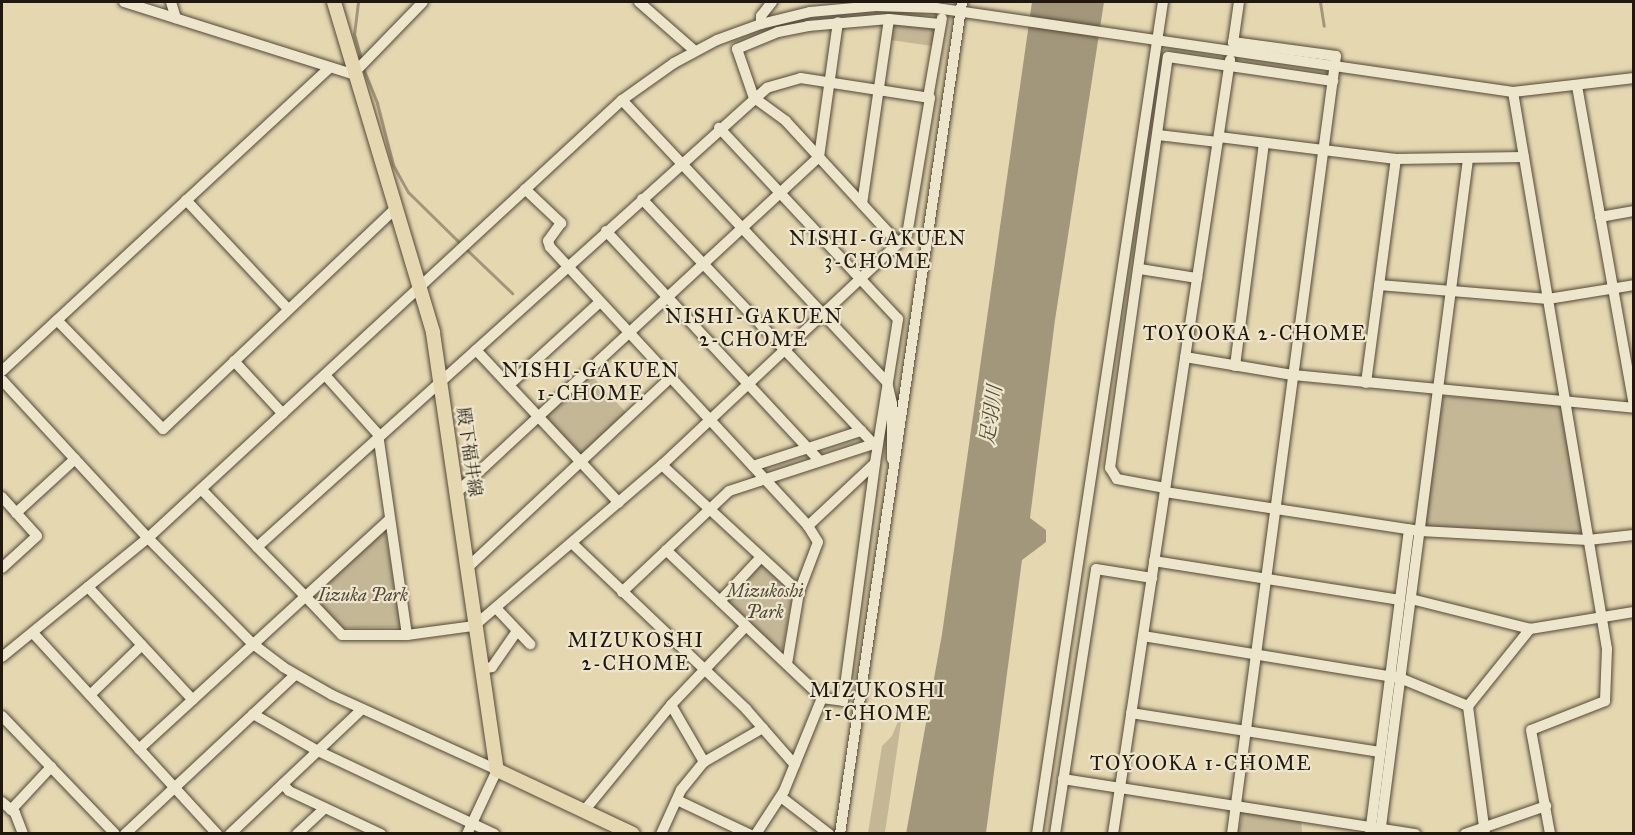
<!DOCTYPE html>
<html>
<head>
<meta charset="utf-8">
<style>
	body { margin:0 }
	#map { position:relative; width:1635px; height:835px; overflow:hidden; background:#e5d8b1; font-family:"IM FELL Great Primer","Noto Serif JP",serif }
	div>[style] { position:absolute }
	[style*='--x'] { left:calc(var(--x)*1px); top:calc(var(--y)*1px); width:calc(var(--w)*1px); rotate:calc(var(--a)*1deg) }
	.green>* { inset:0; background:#c4b796; transform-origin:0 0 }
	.water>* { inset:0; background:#a2977a }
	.stream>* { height:3px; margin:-1.5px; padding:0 1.5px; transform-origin:1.5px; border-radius:1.5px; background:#a2977a }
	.roads { filter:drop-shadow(0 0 2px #524838) drop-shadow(0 0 2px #524838) }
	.minor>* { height:10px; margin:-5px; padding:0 5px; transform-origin:5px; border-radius:5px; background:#eee6cc }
	.major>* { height:14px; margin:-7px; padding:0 7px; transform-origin:7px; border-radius:7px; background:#e5d8b1 }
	span { translate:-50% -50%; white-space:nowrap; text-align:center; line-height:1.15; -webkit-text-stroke:4.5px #eee6cc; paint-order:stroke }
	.street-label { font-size:18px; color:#211810 }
	.park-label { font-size:18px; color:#524838; font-style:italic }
	.neighbourhood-label { font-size:20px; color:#211810; letter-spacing:1.5px }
	.water-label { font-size:20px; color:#554b3a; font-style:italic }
	.frame { position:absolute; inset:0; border:3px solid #211810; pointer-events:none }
</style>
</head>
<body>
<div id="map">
	<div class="green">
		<div style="clip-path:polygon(892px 24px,935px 27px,932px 46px,890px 40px)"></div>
		<div style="left:591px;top:375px;width:52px;height:63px;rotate:47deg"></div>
		<div style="clip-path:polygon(1437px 396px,1565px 403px,1588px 540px,1420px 527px)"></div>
		<div style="clip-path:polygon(385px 530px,401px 627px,341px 628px,312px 598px)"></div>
		<div style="clip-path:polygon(760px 563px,793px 593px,783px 648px,777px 649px,725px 600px)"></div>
		<div style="clip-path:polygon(903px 709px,885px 833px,868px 833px,882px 746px,892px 736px)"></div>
		<div style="clip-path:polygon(1243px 811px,1301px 820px,1302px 833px,1238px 834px)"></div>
	</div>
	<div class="water">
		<div style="clip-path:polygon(1032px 2px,1104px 2px,1055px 320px,1030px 518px,1046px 530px,1046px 542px,1022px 560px,986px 833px,906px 834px,942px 634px)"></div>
	</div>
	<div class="stream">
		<div style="--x:358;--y:2;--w:32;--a:97"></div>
		<div style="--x:354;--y:34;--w:29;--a:74"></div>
		<div style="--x:1320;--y:2;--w:24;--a:81"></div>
		<div style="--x:363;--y:68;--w:38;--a:68"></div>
		<div style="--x:377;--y:103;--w:64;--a:75.5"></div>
		<div style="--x:393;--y:165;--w:31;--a:61"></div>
		<div style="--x:408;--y:192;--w:74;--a:44.5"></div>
		<div style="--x:466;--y:249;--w:64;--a:43.7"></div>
	</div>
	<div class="roads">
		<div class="minor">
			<div style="--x:124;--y:2;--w:240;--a:17.5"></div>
			<div style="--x:353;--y:74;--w:100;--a:-45.8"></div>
			<div style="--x:171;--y:2;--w:17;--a:73"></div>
			<div style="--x:639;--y:2;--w:74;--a:41.2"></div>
			<div style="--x:761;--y:24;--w:8;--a:-90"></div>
			<div style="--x:761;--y:16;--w:18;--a:-52"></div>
			<div style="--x:1233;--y:43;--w:41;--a:-81.7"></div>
			<div style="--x:1577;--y:86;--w:326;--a:79.9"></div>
			<div style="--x:1513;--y:92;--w:565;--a:80.42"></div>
			<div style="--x:1607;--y:649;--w:52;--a:92.2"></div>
			<div style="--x:1605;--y:701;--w:79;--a:158.6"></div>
			<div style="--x:1531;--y:730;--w:106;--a:79.6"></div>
			<div style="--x:928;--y:98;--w:81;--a:-80.1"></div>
			<div style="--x:622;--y:100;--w:387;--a:46.8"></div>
			<div style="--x:887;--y:382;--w:23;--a:77"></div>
			<div style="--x:892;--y:404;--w:55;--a:90"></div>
			<div style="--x:1158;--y:135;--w:60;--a:6.7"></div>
			<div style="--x:1219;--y:137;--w:178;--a:7.1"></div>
			<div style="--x:1396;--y:159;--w:128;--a:-0.9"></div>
			<div style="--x:525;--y:189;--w:50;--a:43.4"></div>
			<div style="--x:561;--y:223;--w:22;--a:126"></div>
			<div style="--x:548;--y:241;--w:6;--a:72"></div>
			<div style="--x:550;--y:247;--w:380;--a:47.2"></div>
			<div style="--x:808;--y:526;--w:92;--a:-43.2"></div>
			<div style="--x:875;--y:463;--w:146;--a:-80.9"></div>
			<div style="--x:898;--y:319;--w:262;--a:-133.1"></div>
			<div style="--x:642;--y:199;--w:337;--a:46.6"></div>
			<div style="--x:186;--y:200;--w:149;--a:46.9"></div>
			<div style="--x:862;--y:204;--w:187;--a:-81.7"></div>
			<div style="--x:1600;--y:217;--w:35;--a:-10"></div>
			<div style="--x:606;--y:231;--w:314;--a:47.1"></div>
			<div style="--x:898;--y:243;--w:166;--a:-132.6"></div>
			<div style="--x:786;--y:121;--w:39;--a:-144"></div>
			<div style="--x:754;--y:98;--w:52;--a:-109.1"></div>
			<div style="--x:737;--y:49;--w:44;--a:-22.5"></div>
			<div style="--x:778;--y:32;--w:31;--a:-11"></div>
			<div style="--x:808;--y:26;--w:81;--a:-4.9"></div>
			<div style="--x:889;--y:19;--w:51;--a:5.6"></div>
			<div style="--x:1140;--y:269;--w:58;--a:9"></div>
			<div style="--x:1379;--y:285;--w:170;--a:4.7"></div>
			<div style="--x:1548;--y:299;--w:87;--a:-9.2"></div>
			<div style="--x:57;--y:320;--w:152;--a:45.8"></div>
			<div style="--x:163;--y:429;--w:321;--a:-43.5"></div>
			<div style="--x:476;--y:350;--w:209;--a:46.9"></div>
			<div style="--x:1185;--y:357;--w:109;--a:9.5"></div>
			<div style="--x:1293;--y:375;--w:343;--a:5.5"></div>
			<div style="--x:234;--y:361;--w:72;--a:47.2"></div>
			<div style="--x:1235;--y:366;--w:225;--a:-82.6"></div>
			<div style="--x:2;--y:371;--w:446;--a:-42.8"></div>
			<div style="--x:325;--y:375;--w:79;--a:48.1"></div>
			<div style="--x:378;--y:434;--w:203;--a:81.8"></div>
			<div style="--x:2;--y:380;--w:215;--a:47.3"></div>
			<div style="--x:148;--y:538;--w:645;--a:-42.74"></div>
			<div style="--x:622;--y:100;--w:64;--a:-35.4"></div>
			<div style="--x:674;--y:63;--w:49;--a:-28.1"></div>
			<div style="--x:717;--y:40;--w:47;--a:-20"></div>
			<div style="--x:761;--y:24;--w:50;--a:-13.8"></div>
			<div style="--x:810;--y:12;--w:66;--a:-5.2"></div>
			<div style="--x:876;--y:6;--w:60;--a:1.9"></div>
			<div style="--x:936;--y:8;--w:583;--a:8.28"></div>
			<div style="--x:1513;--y:92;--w:122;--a:-6.6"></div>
			<div style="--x:1366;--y:383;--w:226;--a:-82.4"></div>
			<div style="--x:509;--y:385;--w:123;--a:-42.4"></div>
			<div style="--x:662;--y:465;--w:187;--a:42.8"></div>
			<div style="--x:753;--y:466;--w:114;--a:-18"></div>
			<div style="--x:1165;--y:488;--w:49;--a:-169.4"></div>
			<div style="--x:1117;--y:479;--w:13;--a:-122"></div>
			<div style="--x:1110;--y:468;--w:415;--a:-82"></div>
			<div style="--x:1168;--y:57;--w:167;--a:8.3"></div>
			<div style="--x:202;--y:490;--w:79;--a:46"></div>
			<div style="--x:257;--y:547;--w:70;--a:45.6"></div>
			<div style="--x:306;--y:597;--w:52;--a:46.5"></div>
			<div style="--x:342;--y:635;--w:65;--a:0"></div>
			<div style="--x:407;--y:635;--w:68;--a:-7.7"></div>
			<div style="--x:474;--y:626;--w:248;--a:-40.6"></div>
			<div style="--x:662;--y:465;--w:336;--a:-43.2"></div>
			<div style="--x:907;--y:235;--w:139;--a:-80.5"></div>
			<div style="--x:930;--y:98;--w:131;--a:-171.2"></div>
			<div style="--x:801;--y:78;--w:35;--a:164"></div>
			<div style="--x:767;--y:88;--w:686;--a:138.01"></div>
			<div style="--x:1165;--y:492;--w:258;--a:8.7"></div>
			<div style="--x:1420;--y:531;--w:168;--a:3.1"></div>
			<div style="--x:1588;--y:540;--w:46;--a:-6.2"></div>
			<div style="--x:456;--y:493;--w:495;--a:-42.8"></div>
			<div style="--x:819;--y:157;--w:136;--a:-82"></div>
			<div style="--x:2;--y:497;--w:52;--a:48.1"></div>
			<div style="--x:37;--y:536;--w:47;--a:137.6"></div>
			<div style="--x:16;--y:513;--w:80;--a:-42.5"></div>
			<div style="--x:573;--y:544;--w:239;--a:43.6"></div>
			<div style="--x:746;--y:709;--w:74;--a:48.8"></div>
			<div style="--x:666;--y:550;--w:215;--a:43.5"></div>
			<div style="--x:822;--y:698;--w:21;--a:8"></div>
			<div style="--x:843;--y:701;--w:240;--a:-82.3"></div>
			<div style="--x:1154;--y:561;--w:249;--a:9"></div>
			<div style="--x:467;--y:568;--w:278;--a:-43.1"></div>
			<div style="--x:88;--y:587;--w:154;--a:47.1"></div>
			<div style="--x:622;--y:592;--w:147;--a:-43.3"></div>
			<div style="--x:729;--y:491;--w:156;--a:-18"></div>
			<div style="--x:1411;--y:599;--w:123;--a:14.1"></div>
			<div style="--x:1530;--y:629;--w:105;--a:-9.3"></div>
			<div style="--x:720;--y:601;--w:60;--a:-47"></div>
			<div style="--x:496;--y:608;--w:50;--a:46.6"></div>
			<div style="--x:33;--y:633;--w:273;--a:47.5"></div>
			<div style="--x:1143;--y:636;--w:260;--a:9.3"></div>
			<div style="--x:1400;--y:678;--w:74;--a:22.4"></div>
			<div style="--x:2;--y:657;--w:188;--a:-39.2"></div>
			<div style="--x:148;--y:538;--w:149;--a:45.3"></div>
			<div style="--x:253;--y:644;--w:38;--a:37"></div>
			<div style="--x:283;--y:667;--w:56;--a:29.7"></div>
			<div style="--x:332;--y:695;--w:181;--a:24.4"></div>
			<div style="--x:497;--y:770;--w:71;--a:115.1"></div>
			<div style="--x:787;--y:664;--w:73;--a:-80.5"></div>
			<div style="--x:799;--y:592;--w:53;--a:-69.2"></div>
			<div style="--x:818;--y:542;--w:19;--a:-122"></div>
			<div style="--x:482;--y:669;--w:10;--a:-11"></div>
			<div style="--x:492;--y:667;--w:44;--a:-55.2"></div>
			<div style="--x:90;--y:695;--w:72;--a:-43.9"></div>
			<div style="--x:671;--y:705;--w:66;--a:59.9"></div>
			<div style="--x:1131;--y:713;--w:252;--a:8.9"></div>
			<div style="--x:253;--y:714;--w:75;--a:29.6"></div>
			<div style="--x:318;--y:751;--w:195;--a:25.2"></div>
			<div style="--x:2;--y:716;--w:163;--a:46.2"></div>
			<div style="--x:139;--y:749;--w:340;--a:-42.5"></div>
			<div style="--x:1063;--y:779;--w:357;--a:8.9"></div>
			<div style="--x:283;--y:784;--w:9;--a:49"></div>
			<div style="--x:289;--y:791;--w:102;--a:25.1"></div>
			<div style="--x:781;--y:797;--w:61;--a:37.6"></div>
			<div style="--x:677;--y:800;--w:80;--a:25.3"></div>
			<div style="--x:2;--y:802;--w:17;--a:40"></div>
			<div style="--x:15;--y:813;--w:22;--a:69"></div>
			<div style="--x:11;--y:810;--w:59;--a:-47.1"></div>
			<div style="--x:584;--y:811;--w:137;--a:-50.6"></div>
			<div style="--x:671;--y:705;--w:109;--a:-46.5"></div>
			<div style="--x:125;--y:834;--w:233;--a:-43.1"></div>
			<div style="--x:230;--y:834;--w:182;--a:-43.4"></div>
			<div style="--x:297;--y:834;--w:38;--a:-43"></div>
			<div style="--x:661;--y:834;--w:48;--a:-65.6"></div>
			<div style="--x:681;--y:790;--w:36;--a:-51"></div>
			<div style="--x:704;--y:762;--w:68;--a:-30"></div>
			<div style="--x:756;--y:834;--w:51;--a:-56.9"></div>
			<div style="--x:784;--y:791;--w:100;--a:-67.8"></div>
			<div style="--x:840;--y:834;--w:841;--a:-81.66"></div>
			<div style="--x:1037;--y:834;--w:841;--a:-81.39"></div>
			<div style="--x:1055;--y:834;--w:268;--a:-81.2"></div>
			<div style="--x:1096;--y:569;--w:57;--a:9.1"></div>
			<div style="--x:1113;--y:834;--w:783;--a:-81.4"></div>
			<div style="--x:1232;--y:834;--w:785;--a:-82.39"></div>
			<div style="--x:1336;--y:56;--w:104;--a:-172.3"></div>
			<div style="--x:1370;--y:834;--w:307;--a:-82.7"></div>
			<div style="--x:1380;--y:834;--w:681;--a:-82.57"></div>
			<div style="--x:1465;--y:834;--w:86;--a:-19.1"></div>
			<div style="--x:1485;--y:834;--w:129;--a:-97.6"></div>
			<div style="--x:1468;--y:706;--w:99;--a:-51.2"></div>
		</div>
		<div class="major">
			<div style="--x:334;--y:2;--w:345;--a:73.3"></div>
			<div style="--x:433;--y:333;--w:442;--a:81.7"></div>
			<div style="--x:497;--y:770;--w:150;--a:25.2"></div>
		</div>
	</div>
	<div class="street-label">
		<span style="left:469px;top:452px;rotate:82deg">殿下福井線</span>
	</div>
	<div class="park-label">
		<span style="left:765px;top:602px">Mizukoshi<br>Park</span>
		<span style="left:363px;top:595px">Iizuka Park</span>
	</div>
	<div class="neighbourhood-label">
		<span style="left:878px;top:250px">NISHI-GAKUEN<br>3-CHOME</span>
		<span style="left:754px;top:328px">NISHI-GAKUEN<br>2-CHOME</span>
		<span style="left:1255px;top:333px">TOYOOKA 2-CHOME</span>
		<span style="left:591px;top:382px">NISHI-GAKUEN<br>1-CHOME</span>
		<span style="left:636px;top:652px">MIZUKOSHI<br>2-CHOME</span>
		<span style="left:878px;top:702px">MIZUKOSHI<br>1-CHOME</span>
		<span style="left:1201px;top:763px">TOYOOKA 1-CHOME</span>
	</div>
	<div class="water-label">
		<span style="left:991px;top:415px;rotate:-82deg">足羽川</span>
	</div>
	<div class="frame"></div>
</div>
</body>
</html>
